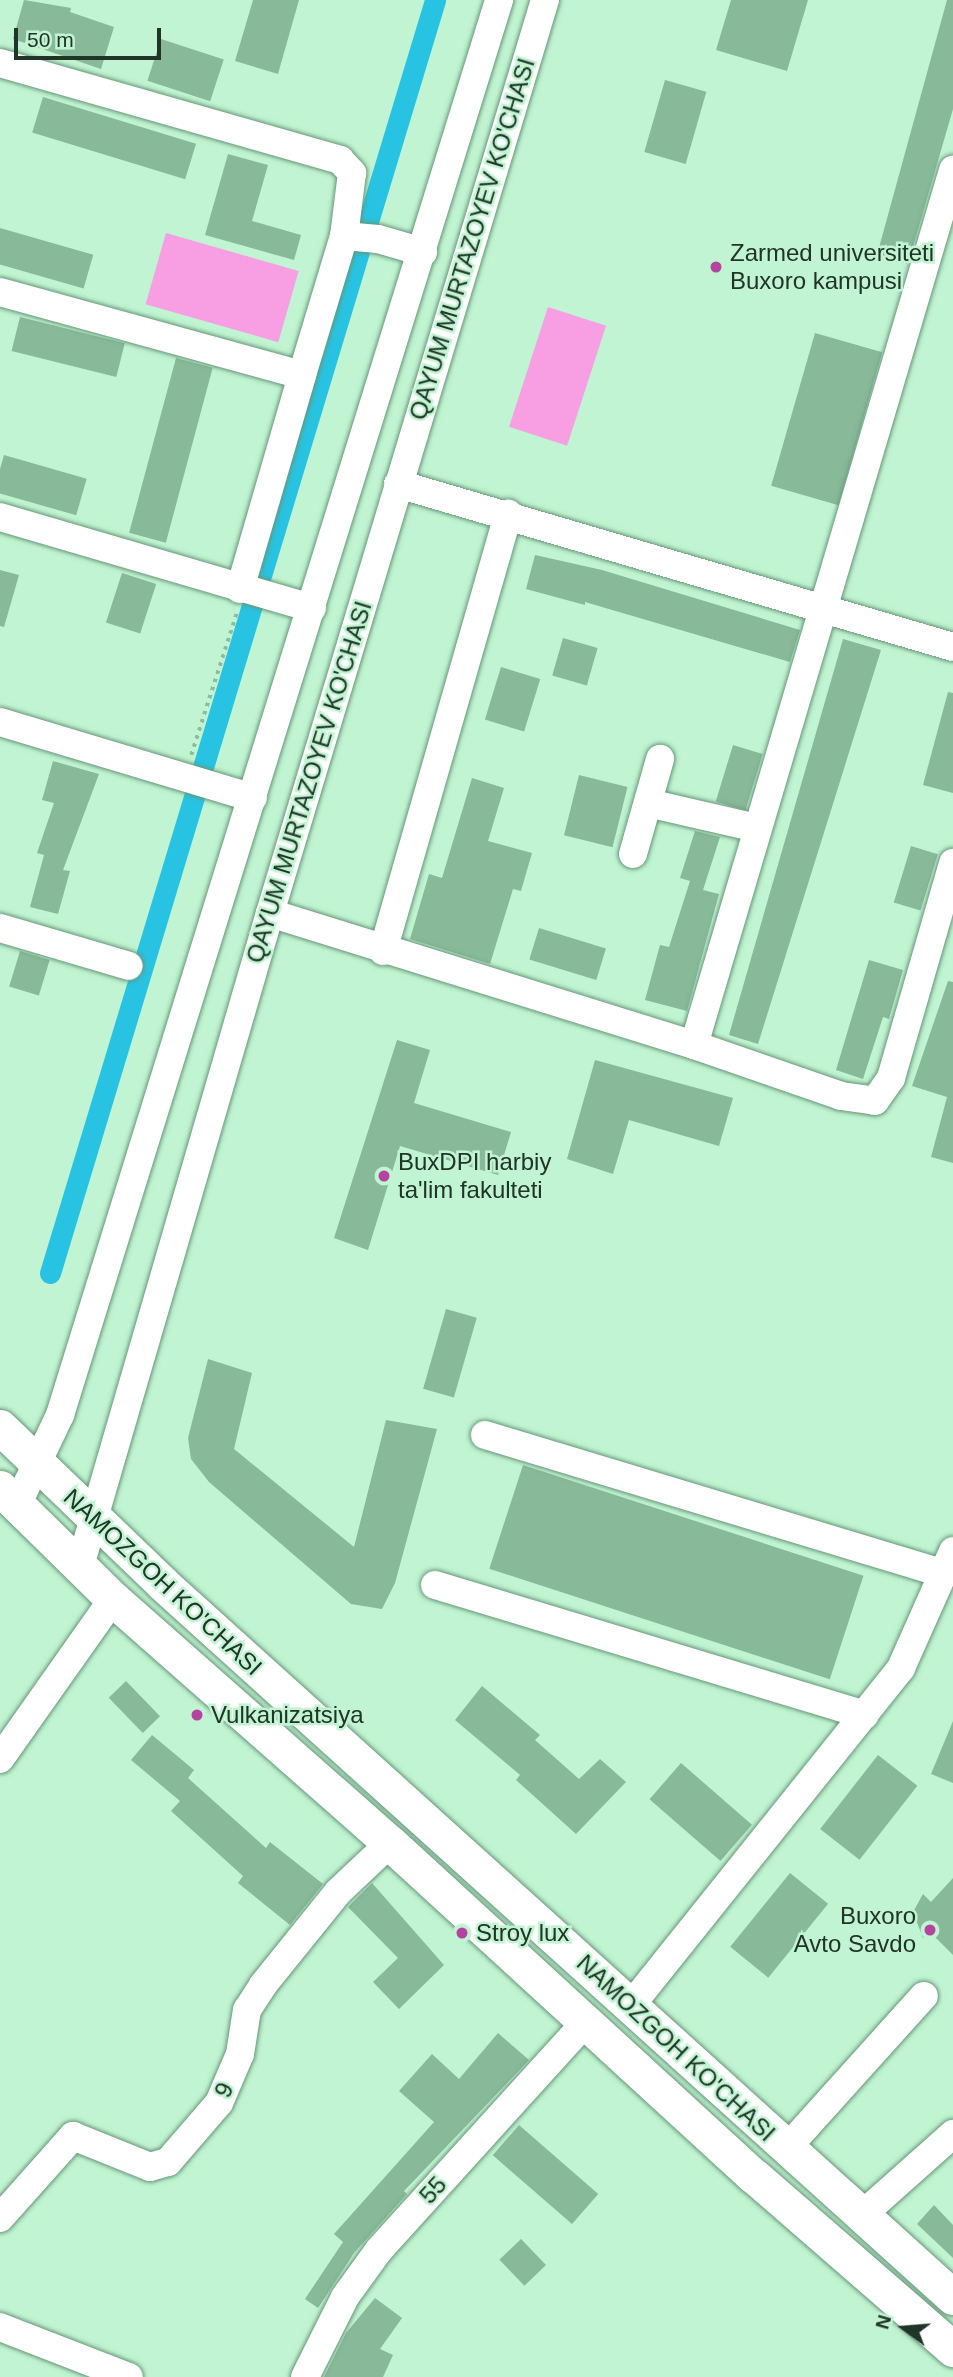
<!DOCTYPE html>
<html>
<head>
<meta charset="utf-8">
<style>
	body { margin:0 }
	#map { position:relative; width:953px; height:2377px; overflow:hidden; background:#c1f4d2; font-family:Arial,sans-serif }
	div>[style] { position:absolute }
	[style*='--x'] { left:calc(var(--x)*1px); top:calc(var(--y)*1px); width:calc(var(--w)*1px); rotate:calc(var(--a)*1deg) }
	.green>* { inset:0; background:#f89ee3; transform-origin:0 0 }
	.canal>* { height:21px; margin:-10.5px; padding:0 10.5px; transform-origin:10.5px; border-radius:10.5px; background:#28c3e2 }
	.building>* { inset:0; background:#88b999; transform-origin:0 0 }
	.path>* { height:3.5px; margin-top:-1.75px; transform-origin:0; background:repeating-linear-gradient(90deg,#90ba9e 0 3.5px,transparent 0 8.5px) }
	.roads { filter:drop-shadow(0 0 2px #669677) drop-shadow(0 0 2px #669677) }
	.minor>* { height:28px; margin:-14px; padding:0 14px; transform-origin:14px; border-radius:14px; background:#fff }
	.major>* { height:35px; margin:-17.5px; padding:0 17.5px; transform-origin:17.5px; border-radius:17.5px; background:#fff }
	.dots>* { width:19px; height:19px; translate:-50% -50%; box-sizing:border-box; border:4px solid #c1f4d2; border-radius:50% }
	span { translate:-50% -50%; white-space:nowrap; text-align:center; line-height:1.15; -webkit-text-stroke:5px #c1f4d2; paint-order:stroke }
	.street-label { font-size:24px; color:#203427 }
	.poi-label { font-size:24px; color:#203427 }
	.left { translate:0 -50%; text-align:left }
	.right { translate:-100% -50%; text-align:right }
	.north { position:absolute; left:869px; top:2293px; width:70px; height:70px; -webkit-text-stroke:5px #c1f4d2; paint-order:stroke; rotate:286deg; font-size:19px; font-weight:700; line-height:28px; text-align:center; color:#203427 }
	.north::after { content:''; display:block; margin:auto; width:24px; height:32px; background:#203427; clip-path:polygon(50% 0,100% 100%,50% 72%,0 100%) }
	.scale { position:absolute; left:14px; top:28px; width:147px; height:32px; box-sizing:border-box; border:4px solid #203427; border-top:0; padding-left:9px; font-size:21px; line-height:24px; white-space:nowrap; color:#203427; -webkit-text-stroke:5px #c1f4d2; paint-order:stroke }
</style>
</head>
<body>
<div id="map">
	<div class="green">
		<div style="left:166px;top:233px;width:138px;height:74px;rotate:16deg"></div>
		<div style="left:548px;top:307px;width:61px;height:126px;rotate:18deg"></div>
	</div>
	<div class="canal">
		<div style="--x:50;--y:1273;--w:1330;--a:-73.17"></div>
	</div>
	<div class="building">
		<div style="clip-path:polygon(24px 0,71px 8px,70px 12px,114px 27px,101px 69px,13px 39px)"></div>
		<div style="clip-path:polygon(253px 0,299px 0,278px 74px,235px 61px)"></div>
		<div style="clip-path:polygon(731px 0,808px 0,787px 71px,716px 50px)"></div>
		<div style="clip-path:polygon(947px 0,953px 0,953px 109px,908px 264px,877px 255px)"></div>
		<div style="left:161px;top:39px;width:66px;height:44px;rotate:18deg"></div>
		<div style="left:665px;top:80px;width:43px;height:75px;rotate:16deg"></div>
		<div style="left:43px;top:97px;width:160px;height:37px;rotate:17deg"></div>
		<div style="clip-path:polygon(228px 154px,268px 165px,252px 221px,301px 235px,294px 260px,205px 235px)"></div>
		<div style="left:0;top:228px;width:97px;height:35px;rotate:16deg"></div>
		<div style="left:20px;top:317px;width:108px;height:35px;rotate:14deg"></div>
		<div style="left:815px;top:333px;width:70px;height:159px;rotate:16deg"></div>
		<div style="left:176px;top:358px;width:38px;height:181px;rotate:15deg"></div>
		<div style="left:4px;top:455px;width:86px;height:38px;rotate:16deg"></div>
		<div style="clip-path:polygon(535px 555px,602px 570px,800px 630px,790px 662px,585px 602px,585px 605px,526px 589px)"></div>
		<div style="clip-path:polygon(0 570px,19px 575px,4px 627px,0 626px)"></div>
		<div style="left:122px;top:573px;width:36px;height:52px;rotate:18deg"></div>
		<div style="left:563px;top:638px;width:36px;height:39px;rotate:16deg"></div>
		<div style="clip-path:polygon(843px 639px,881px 650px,758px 1044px,729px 1035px)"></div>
		<div style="left:501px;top:667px;width:41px;height:55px;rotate:17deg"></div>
		<div style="clip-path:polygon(948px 692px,953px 693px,953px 793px,923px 785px)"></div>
		<div style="left:733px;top:745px;width:31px;height:59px;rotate:17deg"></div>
		<div style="clip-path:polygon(53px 761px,99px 774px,63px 870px,70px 871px,58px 914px,30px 907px,44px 855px,37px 853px,54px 803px,42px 800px)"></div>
		<div style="left:579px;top:775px;width:50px;height:62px;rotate:14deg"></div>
		<div style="clip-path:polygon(472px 778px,504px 788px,488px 841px,532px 853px,521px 891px,513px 889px,490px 964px,410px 939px,429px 874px,442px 878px)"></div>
		<div style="clip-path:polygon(695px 831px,720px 837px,703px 890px,719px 894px,687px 1011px,645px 1000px,660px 945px,669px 947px,690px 881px,680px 878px)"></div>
		<div style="left:911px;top:846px;width:28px;height:59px;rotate:17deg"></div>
		<div style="left:539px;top:928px;width:70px;height:33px;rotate:17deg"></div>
		<div style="left:20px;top:951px;width:31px;height:37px;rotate:17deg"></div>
		<div style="clip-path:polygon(869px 960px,903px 970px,889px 1019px,883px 1017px,863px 1079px,836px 1070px)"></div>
		<div style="clip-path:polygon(948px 981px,953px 982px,953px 1163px,931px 1157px,947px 1097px,912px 1086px)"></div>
		<div style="clip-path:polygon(397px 1040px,430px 1050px,414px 1103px,511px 1132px,498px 1175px,400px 1146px,368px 1250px,334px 1238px)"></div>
		<div style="clip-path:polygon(595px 1060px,733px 1098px,719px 1146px,629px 1120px,613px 1174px,567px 1159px)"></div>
		<div style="left:446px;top:1309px;width:32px;height:83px;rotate:16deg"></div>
		<div style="clip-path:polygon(208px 1359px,252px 1373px,234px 1449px,354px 1547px,386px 1420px,437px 1429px,395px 1583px,382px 1609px,351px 1604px,209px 1482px,191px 1459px,188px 1438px)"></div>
		<div style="left:523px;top:1465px;width:358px;height:109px;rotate:18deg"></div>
		<div style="left:126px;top:1681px;width:49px;height:24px;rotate:46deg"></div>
		<div style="clip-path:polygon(482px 1686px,540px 1735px,535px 1740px,579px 1779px,600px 1759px,626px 1782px,576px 1834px,516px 1780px,520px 1775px,455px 1720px)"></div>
		<div style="clip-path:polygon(953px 1721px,953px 1783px,931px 1774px)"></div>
		<div style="clip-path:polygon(152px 1735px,194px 1770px,188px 1778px,266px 1848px,270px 1842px,323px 1884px,290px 1925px,238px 1883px,243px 1876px,171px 1811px,180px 1801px,131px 1760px)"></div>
		<div style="left:878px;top:1755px;width:50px;height:94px;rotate:38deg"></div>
		<div style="left:681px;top:1763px;width:94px;height:48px;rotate:41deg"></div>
		<div style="left:790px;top:1873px;width:49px;height:95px;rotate:39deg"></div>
		<div style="clip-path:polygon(953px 1878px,953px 1955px,930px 1932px,923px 1938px,913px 1912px,923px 1894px,931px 1902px)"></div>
		<div style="clip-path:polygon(372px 1883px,444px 1965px,399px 2009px,373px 1982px,398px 1958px,348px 1907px)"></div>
		<div style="clip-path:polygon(498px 2033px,529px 2060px,404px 2191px,407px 2194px,354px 2253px,318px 2308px,305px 2299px,343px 2242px,334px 2234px,434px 2122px,399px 2091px,432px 2054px,459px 2079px)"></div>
		<div style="left:519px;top:2125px;width:105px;height:40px;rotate:41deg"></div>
		<div style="clip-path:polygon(934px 2205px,953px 2225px,953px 2258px,917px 2224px)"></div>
		<div style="left:521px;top:2239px;width:36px;height:30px;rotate:46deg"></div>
		<div style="clip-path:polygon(375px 2298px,402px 2318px,380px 2349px,393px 2355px,383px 2377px,324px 2377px,346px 2333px)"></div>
	</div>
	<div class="path">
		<div style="--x:191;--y:755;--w:150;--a:-72.2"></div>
	</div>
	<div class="roads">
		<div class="minor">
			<div style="--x:0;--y:63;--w:354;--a:15.9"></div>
			<div style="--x:340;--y:160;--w:18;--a:47"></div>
			<div style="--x:352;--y:173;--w:64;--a:97.2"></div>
			<div style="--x:344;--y:236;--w:34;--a:5"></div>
			<div style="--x:378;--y:239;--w:47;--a:16.1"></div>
			<div style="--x:0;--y:292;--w:313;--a:15.4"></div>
			<div style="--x:302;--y:375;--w:145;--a:-73.2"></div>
			<div style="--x:398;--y:484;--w:578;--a:16.37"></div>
			<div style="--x:0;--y:517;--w:325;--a:16.3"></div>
			<div style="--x:240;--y:589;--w:223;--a:-73.8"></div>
			<div style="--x:0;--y:722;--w:264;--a:16.7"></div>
			<div style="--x:648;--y:803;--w:111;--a:13"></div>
			<div style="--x:633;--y:854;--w:99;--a:-74.1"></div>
			<div style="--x:270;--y:913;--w:444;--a:17.3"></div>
			<div style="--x:694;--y:1045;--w:913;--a:-73.51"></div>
			<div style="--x:0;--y:928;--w:134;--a:16.4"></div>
			<div style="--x:383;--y:951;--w:455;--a:-74"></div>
			<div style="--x:694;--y:1045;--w:156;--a:19.1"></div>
			<div style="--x:841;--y:1096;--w:34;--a:8"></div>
			<div style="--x:875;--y:1101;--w:28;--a:-55"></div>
			<div style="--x:891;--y:1078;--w:224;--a:-73.9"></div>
			<div style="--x:485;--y:1435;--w:480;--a:16.8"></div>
			<div style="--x:18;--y:1503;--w:98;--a:-64.5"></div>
			<div style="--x:60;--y:1415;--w:1482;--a:-72.76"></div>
			<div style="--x:80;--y:1566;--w:680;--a:-73.78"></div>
			<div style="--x:270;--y:913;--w:954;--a:-73.24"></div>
			<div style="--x:435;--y:1585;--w:449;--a:16.8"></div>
			<div style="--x:0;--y:1759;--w:196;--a:-54.8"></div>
			<div style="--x:632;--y:2004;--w:430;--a:-51.3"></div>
			<div style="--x:901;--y:1668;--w:128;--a:-66"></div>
			<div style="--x:786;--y:2149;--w:206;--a:-48"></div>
			<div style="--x:862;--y:2215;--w:122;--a:-41.7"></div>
			<div style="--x:0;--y:2218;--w:110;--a:-48.3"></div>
			<div style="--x:73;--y:2136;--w:83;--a:21.9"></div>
			<div style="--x:150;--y:2167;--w:19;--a:-16"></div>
			<div style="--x:168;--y:2162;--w:78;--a:-49.2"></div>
			<div style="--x:219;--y:2103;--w:53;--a:-66.8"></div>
			<div style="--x:240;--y:2054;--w:45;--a:-81"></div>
			<div style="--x:247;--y:2010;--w:30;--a:-57"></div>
			<div style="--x:263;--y:1985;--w:119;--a:-51.1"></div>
			<div style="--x:338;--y:1892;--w:71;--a:-43.3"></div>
			<div style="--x:0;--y:2327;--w:138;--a:21.2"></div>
			<div style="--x:305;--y:2377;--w:89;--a:-63.4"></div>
			<div style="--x:345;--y:2297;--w:58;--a:-54.1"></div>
			<div style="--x:379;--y:2250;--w:308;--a:-47.8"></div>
		</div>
		<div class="major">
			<div style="--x:0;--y:1427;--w:226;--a:43.9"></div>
			<div style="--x:163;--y:1584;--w:1064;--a:42.07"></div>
			<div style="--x:0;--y:1488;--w:158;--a:44.5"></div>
			<div style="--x:113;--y:1599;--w:369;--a:41.4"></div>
			<div style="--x:390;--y:1843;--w:493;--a:42.5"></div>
			<div style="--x:754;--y:2176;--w:264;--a:41"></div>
		</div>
	</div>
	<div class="dots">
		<div style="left:716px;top:267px;background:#b544a0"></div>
		<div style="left:384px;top:1176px;background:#b544a0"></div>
		<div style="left:197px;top:1715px;background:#b544a0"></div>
		<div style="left:930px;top:1930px;background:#b544a0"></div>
		<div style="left:462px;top:1933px;background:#b544a0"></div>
	</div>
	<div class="street-label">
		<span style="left:472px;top:239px;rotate:-73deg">QAYUM MURTAZOYEV KO'CHASI</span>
		<span style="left:309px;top:782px;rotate:-73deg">QAYUM MURTAZOYEV KO'CHASI</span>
		<span style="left:163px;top:1582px;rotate:43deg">NAMOZGOH KO'CHASI</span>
		<span style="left:676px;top:2048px;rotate:43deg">NAMOZGOH KO'CHASI</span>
		<span style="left:224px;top:2090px;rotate:-65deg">9</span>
		<span style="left:433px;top:2190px;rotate:-48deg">55</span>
	</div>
	<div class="poi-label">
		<span class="left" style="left:730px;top:267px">Zarmed universiteti<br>Buxoro kampusi</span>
		<span class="left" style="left:398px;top:1176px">BuxDPI harbiy<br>ta'lim fakulteti</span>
		<span class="left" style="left:211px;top:1715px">Vulkanizatsiya</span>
		<span class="right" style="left:916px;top:1930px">Buxoro<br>Avto Savdo</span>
		<span class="left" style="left:476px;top:1933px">Stroy lux</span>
	</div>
	<div class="north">N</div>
	<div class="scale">50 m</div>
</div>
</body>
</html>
